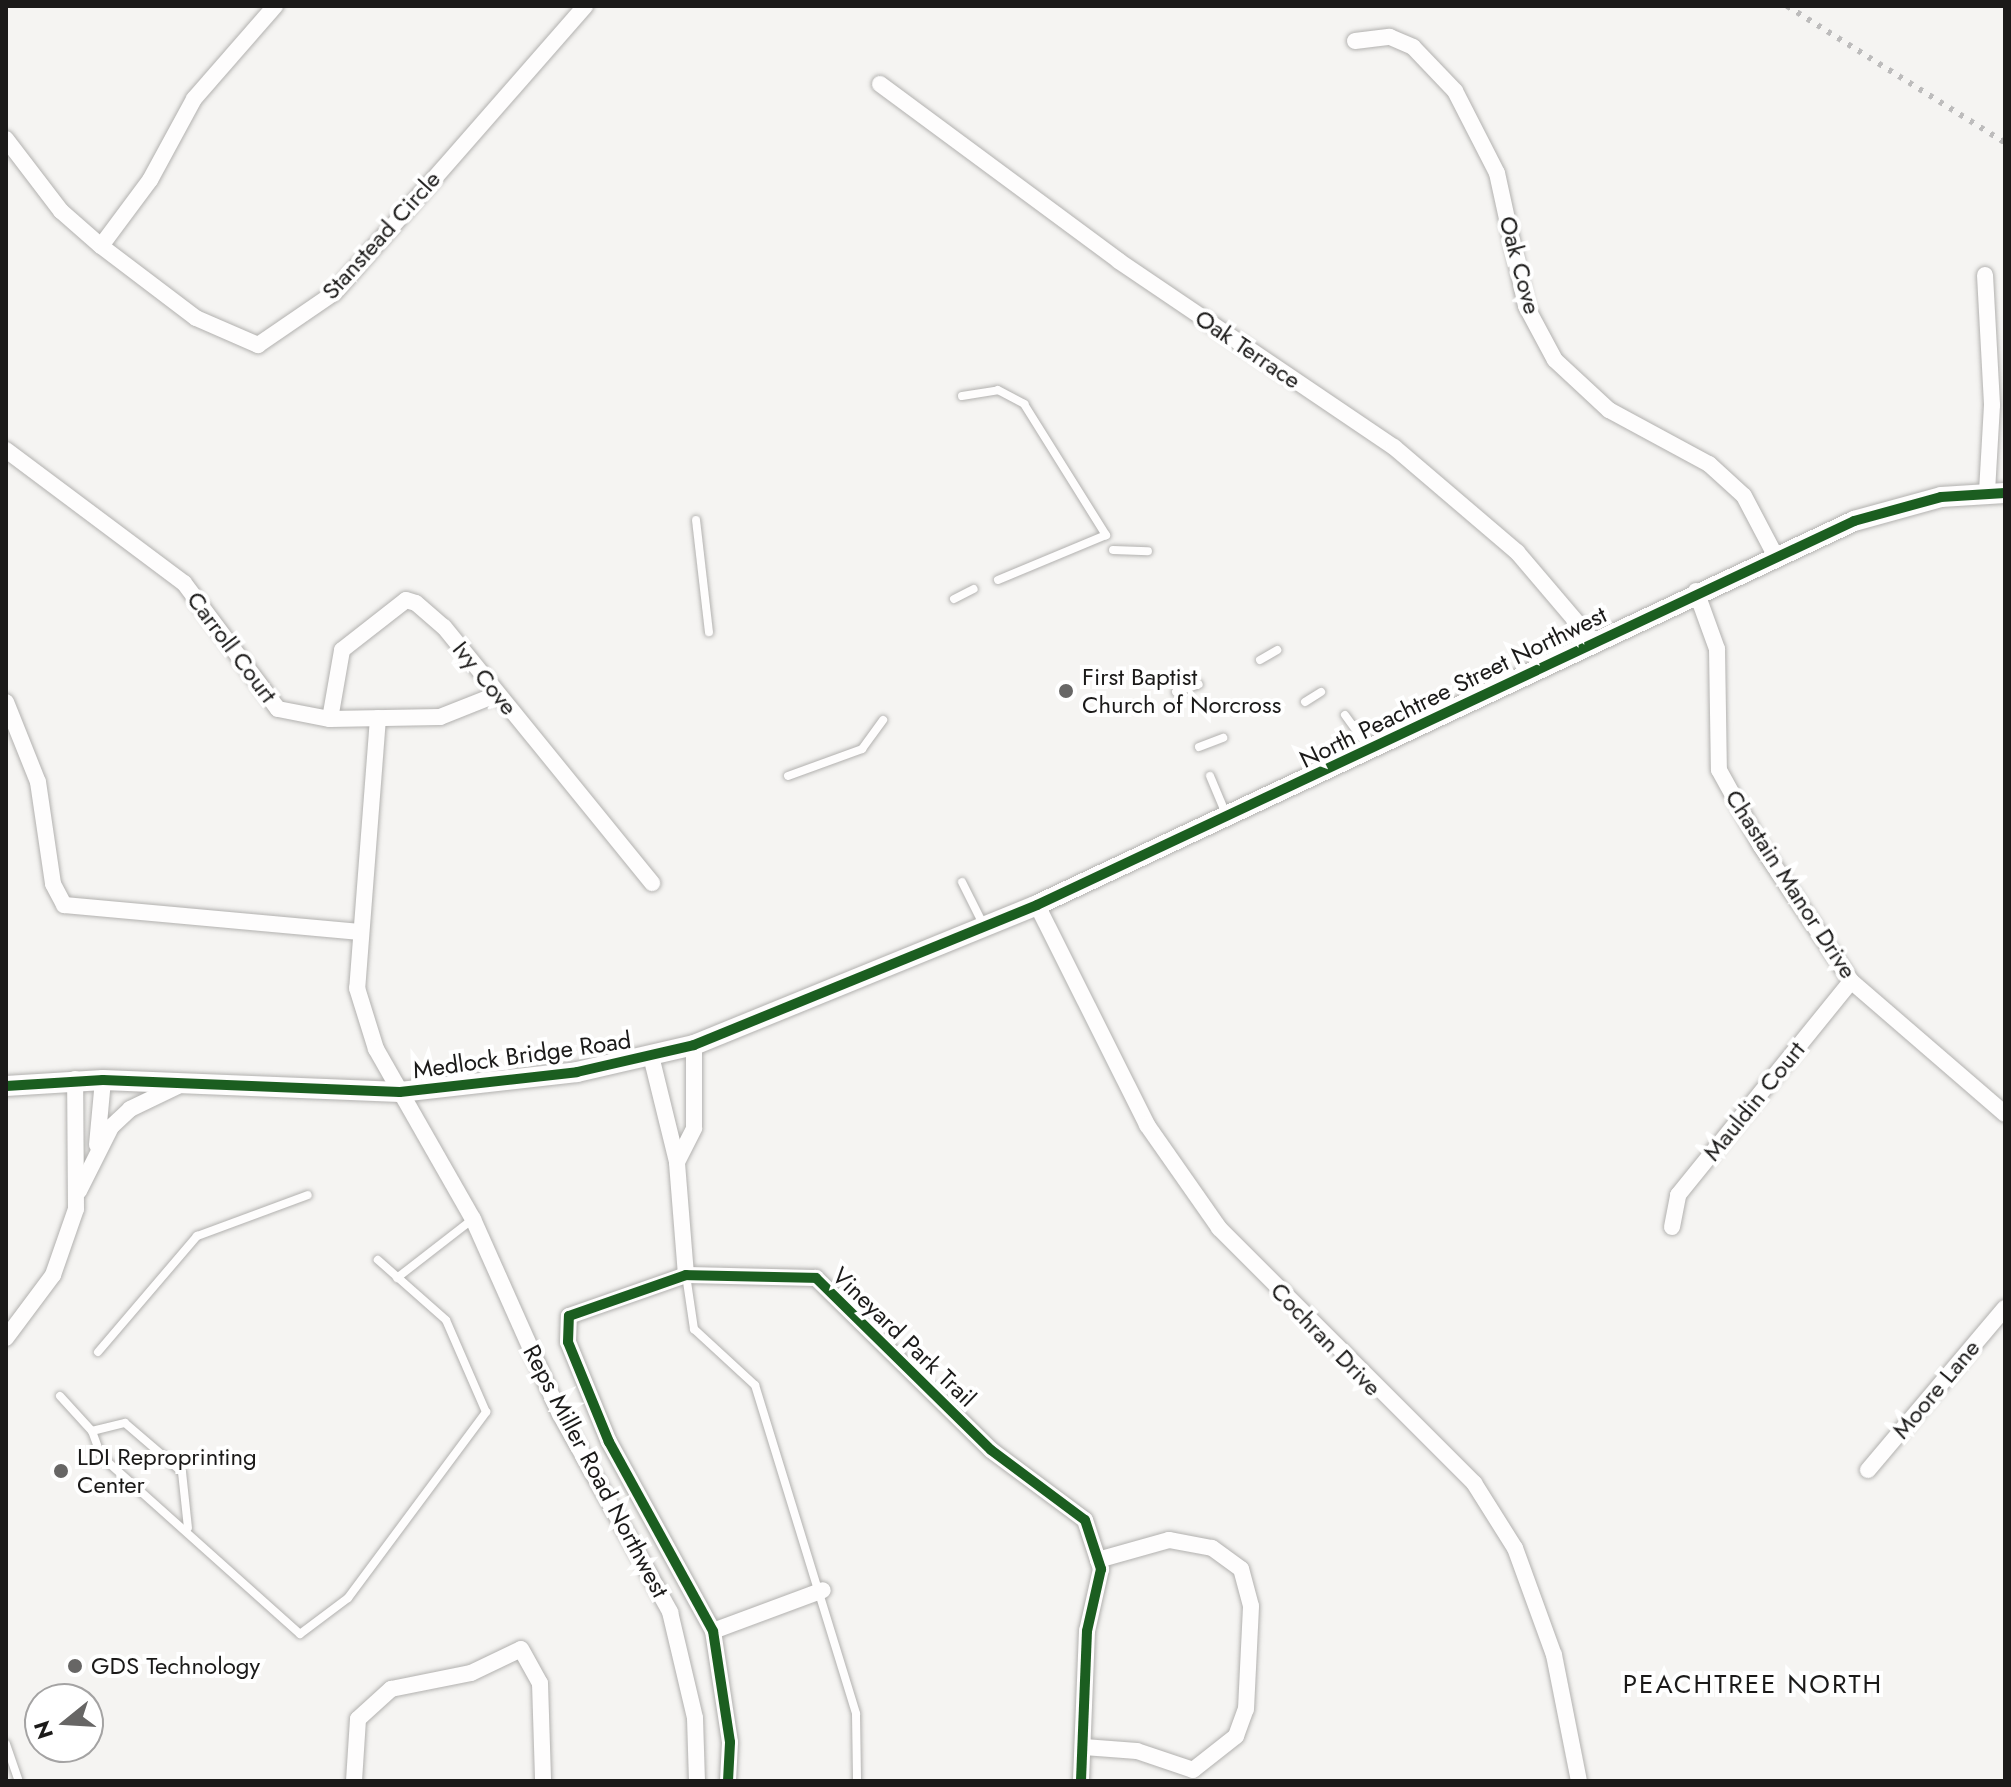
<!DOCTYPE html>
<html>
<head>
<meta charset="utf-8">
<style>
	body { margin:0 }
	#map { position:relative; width:2011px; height:1787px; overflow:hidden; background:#f5f4f2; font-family:Jost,sans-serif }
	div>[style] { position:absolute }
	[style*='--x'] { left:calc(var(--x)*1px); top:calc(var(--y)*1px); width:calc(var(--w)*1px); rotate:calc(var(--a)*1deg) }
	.roads { filter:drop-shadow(0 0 2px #b2b1af) drop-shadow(0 0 2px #b2b1af) }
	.service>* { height:8px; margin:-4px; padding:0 4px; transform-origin:4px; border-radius:4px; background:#fefdfd }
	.minor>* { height:16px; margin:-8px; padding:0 8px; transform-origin:8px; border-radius:8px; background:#fefdfd }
	.tertiary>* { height:20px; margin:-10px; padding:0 10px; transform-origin:10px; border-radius:10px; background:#fefdfd }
	.rail>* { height:6px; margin-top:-3px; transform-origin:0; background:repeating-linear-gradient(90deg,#bdbcbc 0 4px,transparent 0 12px) }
	.cycleway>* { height:10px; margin:-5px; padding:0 5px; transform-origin:5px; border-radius:5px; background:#1b5e20 }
	.dots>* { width:22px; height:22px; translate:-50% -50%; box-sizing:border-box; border:4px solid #fff; border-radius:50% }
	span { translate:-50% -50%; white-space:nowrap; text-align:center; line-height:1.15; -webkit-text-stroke:8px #fff; paint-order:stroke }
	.street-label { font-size:24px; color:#1b1a19 }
	.poi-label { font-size:24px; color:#1b1a19 }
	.left { translate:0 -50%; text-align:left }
	.neighbourhood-label { font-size:26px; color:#1b1a19; letter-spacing:2px }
	.frame { position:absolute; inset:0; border:8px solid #1b1a19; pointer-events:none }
	.north { position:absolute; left:24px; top:1683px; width:80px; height:80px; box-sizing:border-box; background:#fff; border:2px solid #a4a3a3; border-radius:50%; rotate:252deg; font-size:22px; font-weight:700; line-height:32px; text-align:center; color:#1b1a19 }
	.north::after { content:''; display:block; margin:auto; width:28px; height:36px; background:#676665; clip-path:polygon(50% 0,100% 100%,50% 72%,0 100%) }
</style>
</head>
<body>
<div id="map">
	<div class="roads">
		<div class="service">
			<div style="--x:962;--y:396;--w:36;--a:-9"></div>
			<div style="--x:998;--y:390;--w:30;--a:28"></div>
			<div style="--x:1024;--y:404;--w:155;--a:58"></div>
			<div style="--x:1106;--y:535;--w:117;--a:157.4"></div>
			<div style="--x:696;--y:520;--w:113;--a:83.4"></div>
			<div style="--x:1113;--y:550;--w:35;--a:2"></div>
			<div style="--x:954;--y:599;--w:22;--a:-27"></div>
			<div style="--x:1260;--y:660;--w:20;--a:-30"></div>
			<div style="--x:1176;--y:692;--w:24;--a:-19"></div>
			<div style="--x:1305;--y:702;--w:19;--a:-32"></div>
			<div style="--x:1345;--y:715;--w:39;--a:54"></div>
			<div style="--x:1199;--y:747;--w:26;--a:-21"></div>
			<div style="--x:788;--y:776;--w:79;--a:-20"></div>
			<div style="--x:862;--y:749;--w:36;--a:-54"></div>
			<div style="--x:1210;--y:776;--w:41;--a:67.2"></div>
			<div style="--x:962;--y:882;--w:49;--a:63.4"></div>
			<div style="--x:686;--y:1275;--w:55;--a:81.6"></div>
			<div style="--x:694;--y:1329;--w:83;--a:42.6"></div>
			<div style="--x:755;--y:1385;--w:344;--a:72.9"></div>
			<div style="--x:856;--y:1714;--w:67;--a:89.1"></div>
			<div style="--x:397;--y:1278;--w:96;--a:-37.8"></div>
			<div style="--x:98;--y:1352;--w:153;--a:-49.5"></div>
			<div style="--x:197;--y:1236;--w:118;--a:-20.3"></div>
			<div style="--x:60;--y:1396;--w:47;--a:47.6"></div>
			<div style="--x:92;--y:1431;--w:27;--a:70"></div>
			<div style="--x:101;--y:1456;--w:267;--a:41.8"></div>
			<div style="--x:300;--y:1634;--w:60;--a:-36.9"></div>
			<div style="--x:348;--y:1598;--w:232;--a:-53.4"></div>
			<div style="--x:486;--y:1412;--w:100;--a:-113.5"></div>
			<div style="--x:446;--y:1320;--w:91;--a:-138.6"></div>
			<div style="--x:92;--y:1431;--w:34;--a:-14"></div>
			<div style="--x:125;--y:1423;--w:75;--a:40.7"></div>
			<div style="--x:182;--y:1472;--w:56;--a:83.9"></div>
			<div style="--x:6;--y:1744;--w:39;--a:71"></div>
		</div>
		<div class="minor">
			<div style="--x:275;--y:6;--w:123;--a:131.1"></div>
			<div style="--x:194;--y:99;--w:92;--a:118.5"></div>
			<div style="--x:150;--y:180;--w:82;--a:126.6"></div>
			<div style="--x:101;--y:246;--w:119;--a:37.2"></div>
			<div style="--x:196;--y:318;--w:68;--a:23.5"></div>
			<div style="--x:258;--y:345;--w:92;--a:-34.4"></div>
			<div style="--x:334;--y:293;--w:381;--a:-48.8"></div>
			<div style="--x:1355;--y:41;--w:35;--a:-7"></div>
			<div style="--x:1390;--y:37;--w:25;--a:23"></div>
			<div style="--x:1413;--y:47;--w:61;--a:46.3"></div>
			<div style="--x:1455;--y:91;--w:92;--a:62.9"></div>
			<div style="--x:1497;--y:173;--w:136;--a:77.7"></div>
			<div style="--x:1526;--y:306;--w:61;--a:61.8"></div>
			<div style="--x:1555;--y:360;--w:74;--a:42.8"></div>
			<div style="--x:1609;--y:410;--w:114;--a:28.4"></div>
			<div style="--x:1709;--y:464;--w:47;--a:42.4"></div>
			<div style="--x:1744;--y:496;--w:67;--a:62.3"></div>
			<div style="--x:880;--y:84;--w:297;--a:36.5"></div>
			<div style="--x:1119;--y:261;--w:332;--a:34.1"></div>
			<div style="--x:1394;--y:447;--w:162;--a:40.5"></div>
			<div style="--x:1517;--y:552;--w:116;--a:49.6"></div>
			<div style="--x:6;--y:139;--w:91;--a:52.6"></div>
			<div style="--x:61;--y:211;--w:53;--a:41.2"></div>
			<div style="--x:1985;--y:275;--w:130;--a:86.9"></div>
			<div style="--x:1992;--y:405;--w:87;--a:93.3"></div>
			<div style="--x:6;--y:450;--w:222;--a:36.8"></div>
			<div style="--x:184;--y:583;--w:157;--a:53.3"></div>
			<div style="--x:278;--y:709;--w:53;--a:10.9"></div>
			<div style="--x:330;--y:719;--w:110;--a:-1"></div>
			<div style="--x:440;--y:717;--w:62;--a:-21.6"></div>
			<div style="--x:1696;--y:591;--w:62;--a:70.1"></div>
			<div style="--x:1717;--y:649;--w:121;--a:89.1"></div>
			<div style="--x:1719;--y:770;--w:87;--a:61.1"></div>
			<div style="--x:1761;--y:846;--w:162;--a:56.3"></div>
			<div style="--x:1851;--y:981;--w:203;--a:40.8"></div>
			<div style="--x:6;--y:702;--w:86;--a:68.2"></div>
			<div style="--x:38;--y:782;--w:103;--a:81.6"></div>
			<div style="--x:53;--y:884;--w:24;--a:62"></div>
			<div style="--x:64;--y:905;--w:295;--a:5.2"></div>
			<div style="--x:378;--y:718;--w:271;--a:94.4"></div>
			<div style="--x:357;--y:988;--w:64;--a:72.7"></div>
			<div style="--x:376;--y:1049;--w:196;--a:60.3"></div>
			<div style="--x:473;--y:1219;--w:214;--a:66"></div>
			<div style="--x:560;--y:1414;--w:227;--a:60.9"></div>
			<div style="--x:670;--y:1612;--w:109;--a:76.7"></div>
			<div style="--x:695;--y:1718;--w:63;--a:88.2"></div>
			<div style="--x:330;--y:719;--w:70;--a:-80.1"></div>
			<div style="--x:342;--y:650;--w:81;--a:-38"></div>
			<div style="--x:406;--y:600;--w:10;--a:17"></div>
			<div style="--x:416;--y:603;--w:37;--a:41"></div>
			<div style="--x:444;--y:627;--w:330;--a:50.9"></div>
			<div style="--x:1037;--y:905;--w:246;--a:63.4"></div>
			<div style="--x:1147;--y:1125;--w:126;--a:55"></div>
			<div style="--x:1219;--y:1228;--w:361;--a:45"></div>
			<div style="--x:1474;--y:1483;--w:77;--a:57.8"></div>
			<div style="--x:1515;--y:1548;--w:114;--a:70"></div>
			<div style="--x:1554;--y:1655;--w:128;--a:78.8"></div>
			<div style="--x:651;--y:1056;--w:109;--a:76.2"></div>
			<div style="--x:97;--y:1145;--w:65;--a:-84.7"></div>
			<div style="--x:79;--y:1191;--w:72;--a:-63.4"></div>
			<div style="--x:111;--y:1127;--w:26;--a:-43"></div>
			<div style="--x:130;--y:1109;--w:53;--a:-25.6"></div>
			<div style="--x:1672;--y:1227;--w:33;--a:-79"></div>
			<div style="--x:1678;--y:1195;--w:275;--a:-51"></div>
			<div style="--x:686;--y:1275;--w:113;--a:-94.6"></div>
			<div style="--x:677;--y:1162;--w:38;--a:-63"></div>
			<div style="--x:694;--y:1128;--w:83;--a:-90"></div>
			<div style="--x:6;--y:1338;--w:79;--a:-53.3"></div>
			<div style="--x:53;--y:1275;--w:70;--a:-70.8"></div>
			<div style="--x:76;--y:1209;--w:130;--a:-90.4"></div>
			<div style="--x:1868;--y:1470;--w:212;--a:-49.8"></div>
			<div style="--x:713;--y:1631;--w:117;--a:-20.4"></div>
			<div style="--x:1084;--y:1747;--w:53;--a:4.3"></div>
			<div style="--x:1137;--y:1751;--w:59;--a:18.7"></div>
			<div style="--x:1193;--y:1770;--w:55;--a:-38.3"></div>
			<div style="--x:1236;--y:1736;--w:29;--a:-70"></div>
			<div style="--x:1246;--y:1709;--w:103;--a:-87.2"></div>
			<div style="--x:1251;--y:1606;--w:38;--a:-105"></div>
			<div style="--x:1241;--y:1569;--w:36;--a:-144"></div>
			<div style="--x:1212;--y:1548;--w:44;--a:-169.5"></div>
			<div style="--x:1169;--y:1540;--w:74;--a:164.3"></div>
			<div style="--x:354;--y:1781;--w:62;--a:-86.3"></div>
			<div style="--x:358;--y:1719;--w:45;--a:-42.3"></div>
			<div style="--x:391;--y:1689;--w:82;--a:-11.3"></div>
			<div style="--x:471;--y:1673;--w:55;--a:-25.6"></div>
			<div style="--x:521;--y:1649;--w:39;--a:61"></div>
			<div style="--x:540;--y:1683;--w:98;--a:88.2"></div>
			<div style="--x:728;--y:1781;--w:39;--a:-87"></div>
			<div style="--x:730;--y:1742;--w:112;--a:-98.7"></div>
			<div style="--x:713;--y:1631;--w:216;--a:-118.8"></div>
			<div style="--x:609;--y:1442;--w:108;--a:-112.3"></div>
			<div style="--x:568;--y:1342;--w:26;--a:-88"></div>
			<div style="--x:569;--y:1316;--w:124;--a:-19.3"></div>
			<div style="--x:686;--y:1275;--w:130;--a:1.3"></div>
			<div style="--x:816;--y:1278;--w:245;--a:44.5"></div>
			<div style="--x:991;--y:1450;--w:117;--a:36.7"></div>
			<div style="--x:1085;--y:1520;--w:52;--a:71.9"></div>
			<div style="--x:1101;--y:1569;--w:64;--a:102.7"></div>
			<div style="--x:1087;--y:1631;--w:150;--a:92.3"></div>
		</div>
		<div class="tertiary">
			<div style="--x:6;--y:1086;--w:97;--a:-3.5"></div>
			<div style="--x:103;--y:1080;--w:297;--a:2.3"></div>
			<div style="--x:400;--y:1092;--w:178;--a:-6.4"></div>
			<div style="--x:577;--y:1072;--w:120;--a:-13"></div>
			<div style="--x:694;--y:1045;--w:370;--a:-22.2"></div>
			<div style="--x:1037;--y:905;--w:903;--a:-25.17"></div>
			<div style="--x:1854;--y:521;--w:90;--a:-15.4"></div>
			<div style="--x:1941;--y:497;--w:64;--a:-3.6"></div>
		</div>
	</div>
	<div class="rail">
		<div style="--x:1787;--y:6;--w:257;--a:32.1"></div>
	</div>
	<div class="cycleway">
		<div style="--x:6;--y:1086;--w:97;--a:-3.5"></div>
		<div style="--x:103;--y:1080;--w:297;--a:2.3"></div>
		<div style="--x:400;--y:1092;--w:178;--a:-6.4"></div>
		<div style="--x:577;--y:1072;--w:120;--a:-13"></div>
		<div style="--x:694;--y:1045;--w:370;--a:-22.2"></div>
		<div style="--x:1037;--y:905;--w:903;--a:-25.17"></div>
		<div style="--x:1854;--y:521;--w:90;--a:-15.4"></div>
		<div style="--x:1941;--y:497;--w:64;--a:-3.6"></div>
		<div style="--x:728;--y:1781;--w:39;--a:-87"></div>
		<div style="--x:730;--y:1742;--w:112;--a:-98.7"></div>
		<div style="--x:713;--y:1631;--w:216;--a:-118.8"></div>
		<div style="--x:609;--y:1442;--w:108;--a:-112.3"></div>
		<div style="--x:568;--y:1342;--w:26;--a:-88"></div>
		<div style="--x:569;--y:1316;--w:124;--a:-19.3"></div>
		<div style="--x:686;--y:1275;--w:130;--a:1.3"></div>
		<div style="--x:816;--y:1278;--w:245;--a:44.5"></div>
		<div style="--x:991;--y:1450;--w:117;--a:36.7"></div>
		<div style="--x:1085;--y:1520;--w:52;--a:71.9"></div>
		<div style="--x:1101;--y:1569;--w:64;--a:102.7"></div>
		<div style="--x:1087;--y:1631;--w:150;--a:92.3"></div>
	</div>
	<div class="dots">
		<div style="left:1066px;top:691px;background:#676665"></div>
		<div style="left:61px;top:1471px;background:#676665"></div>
		<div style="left:75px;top:1666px;background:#676665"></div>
	</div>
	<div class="street-label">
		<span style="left:381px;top:235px;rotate:-48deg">Stanstead Circle</span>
		<span style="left:1520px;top:265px;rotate:75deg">Oak Cove</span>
		<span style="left:1248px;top:349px;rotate:34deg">Oak Terrace</span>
		<span style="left:232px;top:647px;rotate:53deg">Carroll Court</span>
		<span style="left:485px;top:678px;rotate:51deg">Ivy Cove</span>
		<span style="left:1453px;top:687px;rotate:-26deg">North Peachtree Street Northwest</span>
		<span style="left:1791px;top:884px;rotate:57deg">Chastain Manor Drive</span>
		<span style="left:522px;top:1055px;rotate:-8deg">Medlock Bridge Road</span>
		<span style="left:1754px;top:1101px;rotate:-51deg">Mauldin Court</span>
		<span style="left:904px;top:1337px;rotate:44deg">Vineyard Park Trail</span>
		<span style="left:1326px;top:1339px;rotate:46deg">Cochran Drive</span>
		<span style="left:1936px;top:1389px;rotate:-50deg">Moore Lane</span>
		<span style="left:596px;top:1471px;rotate:62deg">Reps Miller Road Northwest</span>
	</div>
	<div class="poi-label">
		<span class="left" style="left:1082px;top:691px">First Baptist<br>Church of Norcross</span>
		<span class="left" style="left:77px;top:1471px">LDI Reproprinting<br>Center</span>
		<span class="left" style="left:91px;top:1666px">GDS Technology</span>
	</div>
	<div class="neighbourhood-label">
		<span style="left:1753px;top:1685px">PEACHTREE NORTH</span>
	</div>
	<div class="frame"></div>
	<div class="north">N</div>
</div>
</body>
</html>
